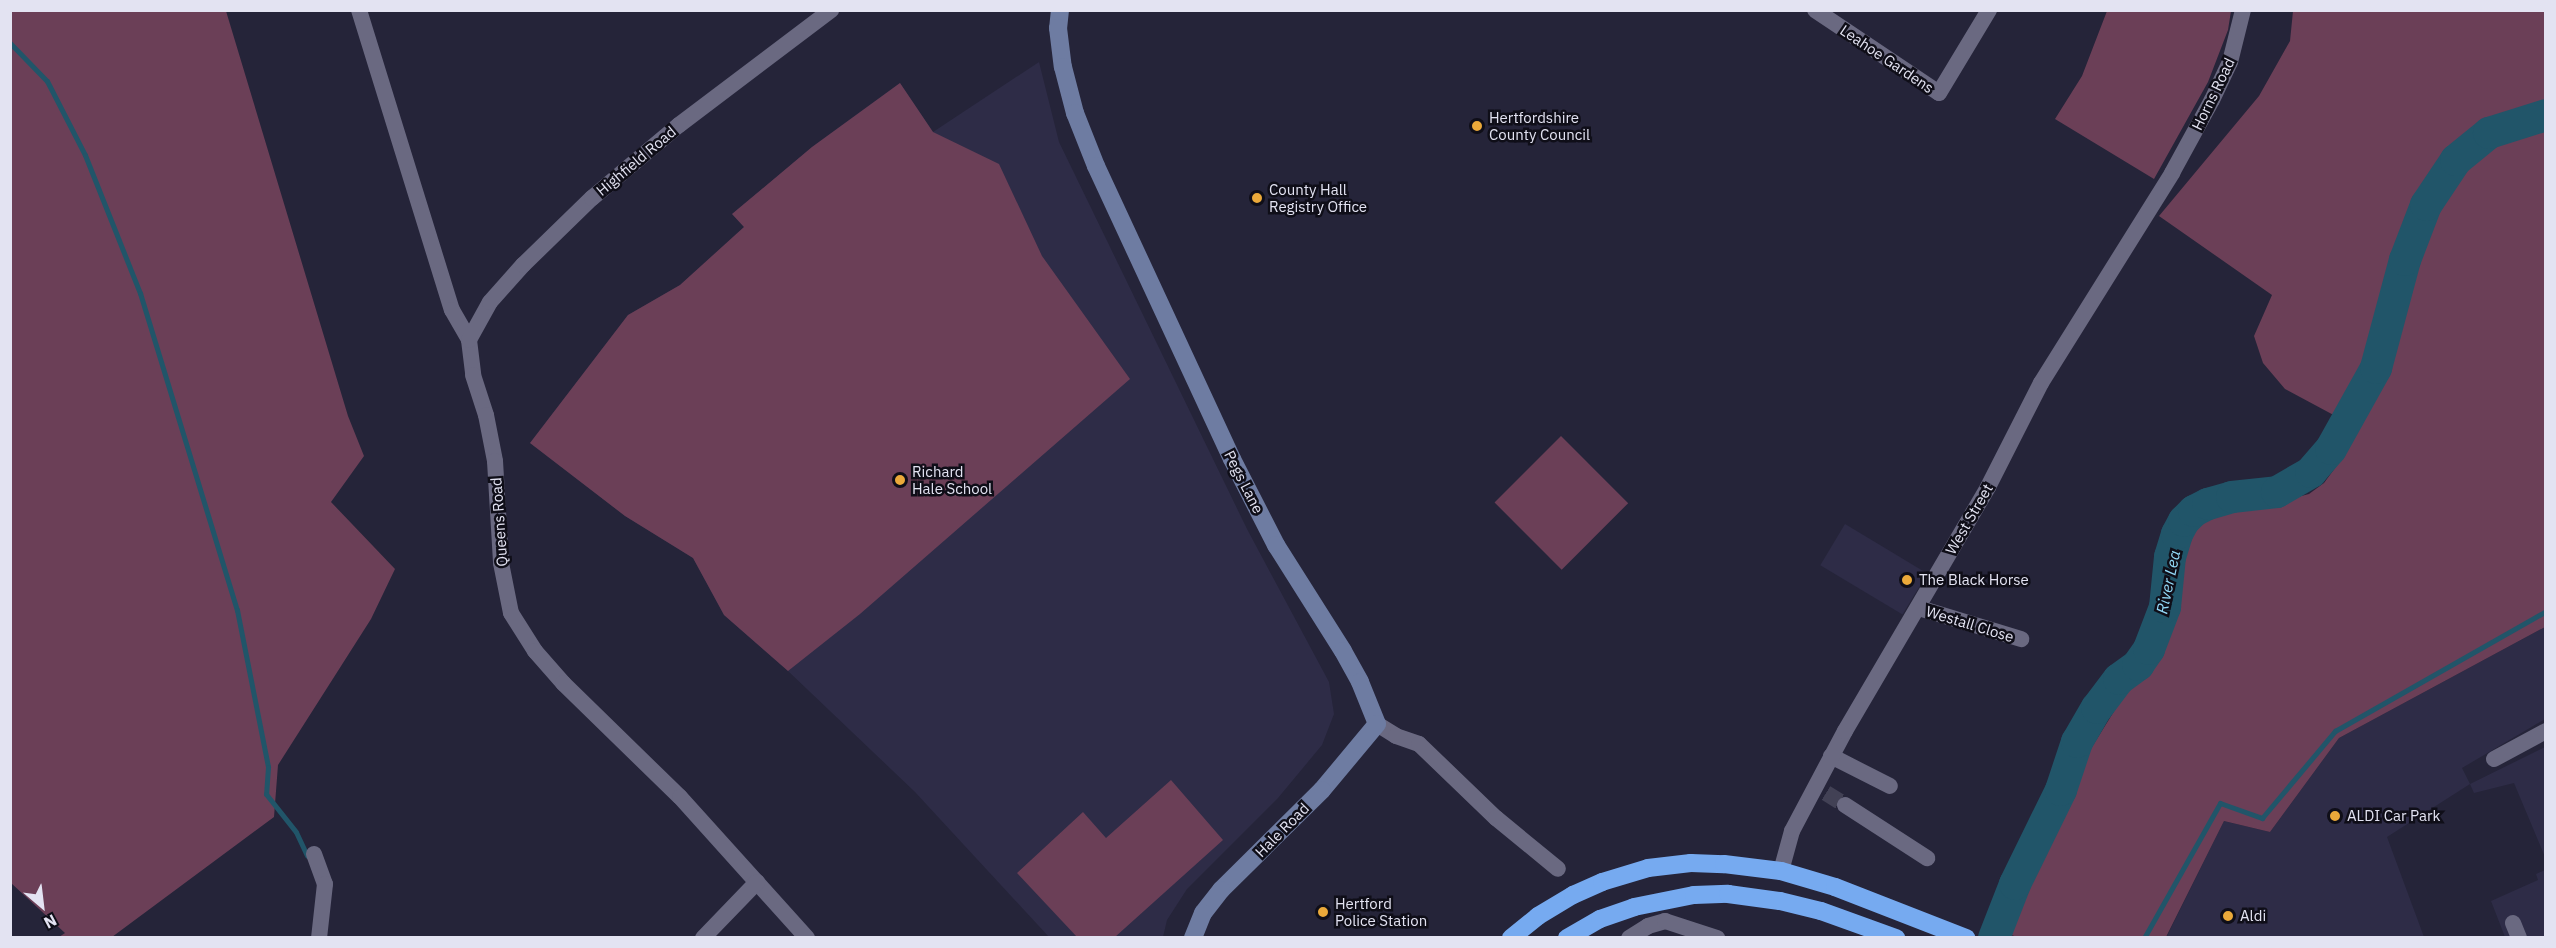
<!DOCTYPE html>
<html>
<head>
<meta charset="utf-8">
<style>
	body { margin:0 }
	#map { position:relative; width:2556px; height:948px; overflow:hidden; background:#252439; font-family:"IBM Plex Sans",sans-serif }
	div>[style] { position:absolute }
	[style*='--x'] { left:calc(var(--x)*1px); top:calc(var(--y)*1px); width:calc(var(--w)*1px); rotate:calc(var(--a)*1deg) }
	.built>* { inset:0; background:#2e2c47; transform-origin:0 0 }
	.green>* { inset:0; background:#6b3f57; transform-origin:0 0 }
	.stream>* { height:5px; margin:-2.5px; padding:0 2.5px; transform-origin:2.5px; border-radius:2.5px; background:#215569 }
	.river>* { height:32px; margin:-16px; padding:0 16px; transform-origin:16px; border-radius:16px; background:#215569 }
	.street-tunnel>* { height:16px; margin-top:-8px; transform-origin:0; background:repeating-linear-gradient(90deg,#424155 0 16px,transparent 0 24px) }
	.street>* { height:16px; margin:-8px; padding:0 8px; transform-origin:8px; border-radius:8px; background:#6a6981 }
	.secondary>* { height:18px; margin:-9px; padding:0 9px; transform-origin:9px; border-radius:9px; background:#6e7ca2 }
	.highway>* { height:18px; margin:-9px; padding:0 9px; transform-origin:9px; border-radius:9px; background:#76aaf0 }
	.dots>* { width:16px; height:16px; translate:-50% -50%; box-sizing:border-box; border:3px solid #0f0e18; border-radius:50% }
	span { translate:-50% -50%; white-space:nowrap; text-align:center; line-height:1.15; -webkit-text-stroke:5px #0f0e18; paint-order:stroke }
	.street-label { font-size:15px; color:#e3e3f2 }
	.poi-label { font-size:15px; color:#e3e3f2 }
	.left { translate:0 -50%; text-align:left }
	.water-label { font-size:16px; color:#93d9f7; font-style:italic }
	.frame { position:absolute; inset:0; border:12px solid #e3e3f2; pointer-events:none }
	.north { position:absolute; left:12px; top:876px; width:60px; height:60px; -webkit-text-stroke:4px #0f0e18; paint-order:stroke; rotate:152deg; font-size:16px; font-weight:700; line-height:24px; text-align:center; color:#e3e3f2 }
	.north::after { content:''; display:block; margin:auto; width:21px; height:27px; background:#e3e3f2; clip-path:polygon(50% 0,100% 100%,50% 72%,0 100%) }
</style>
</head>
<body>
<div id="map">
	<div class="built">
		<div style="clip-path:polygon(1039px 62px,1059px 142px,1247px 529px,1329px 682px,1334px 714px,1322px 745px,1278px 798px,1187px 889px,1167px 920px,1163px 937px,1049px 937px,915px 792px,788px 671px,724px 615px,693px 558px,625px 516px,530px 443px,628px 315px,680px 285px,744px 227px,732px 214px,812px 147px,900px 83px,933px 132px)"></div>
		<div style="left:1845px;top:524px;width:96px;height:48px;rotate:31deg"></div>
		<div style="clip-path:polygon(2545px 627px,2545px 719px,2462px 768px,2470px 784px,2545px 747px,2545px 857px,2514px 783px,2474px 793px,2470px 784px,2387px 837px,2424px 937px,2166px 938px,2224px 821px,2270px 832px,2339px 738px)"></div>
		<div style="clip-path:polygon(2545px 870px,2545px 937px,2505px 937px,2491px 901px,2538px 880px,2536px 874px)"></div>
	</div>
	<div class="green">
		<div style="clip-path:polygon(11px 10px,226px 11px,348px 416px,364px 456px,331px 502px,395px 569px,371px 619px,278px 765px,274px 817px,112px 937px,59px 937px,65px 933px,11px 883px)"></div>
		<div style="clip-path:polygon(2107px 11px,2231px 11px,2228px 30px,2208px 82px,2154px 179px,2055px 119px,2082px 76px)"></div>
		<div style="clip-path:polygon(2293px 11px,2545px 11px,2545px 627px,2339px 738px,2270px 832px,2224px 821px,2166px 937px,2022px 938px,2007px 934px,2029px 883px,2075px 795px,2087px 755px,2126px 692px,2149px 670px,2161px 652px,2180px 592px,2182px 562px,2192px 528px,2222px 510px,2246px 505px,2275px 503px,2309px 494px,2324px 483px,2338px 464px,2347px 446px,2341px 419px,2285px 389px,2263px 363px,2254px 336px,2272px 295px,2159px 216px,2259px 96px,2290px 41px)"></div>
		<div style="clip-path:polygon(900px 83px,933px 132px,999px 164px,1042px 256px,1130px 379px,860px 614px,788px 671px,724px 615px,693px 558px,625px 516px,530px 443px,628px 315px,680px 285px,744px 227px,732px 214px,812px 147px)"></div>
		<div style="left:1561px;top:436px;width:95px;height:94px;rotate:45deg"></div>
		<div style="clip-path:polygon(1171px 780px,1223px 840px,1115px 937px,1077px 937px,1017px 873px,1083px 812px,1106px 838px)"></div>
	</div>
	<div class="stream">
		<div style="--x:10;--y:43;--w:53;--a:45.8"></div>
		<div style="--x:47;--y:81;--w:83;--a:62.8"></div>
		<div style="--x:85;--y:155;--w:149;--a:68.3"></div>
		<div style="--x:140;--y:293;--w:332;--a:73"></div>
		<div style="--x:237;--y:610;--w:160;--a:78.8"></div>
		<div style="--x:268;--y:767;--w:27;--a:94"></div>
		<div style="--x:266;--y:794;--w:48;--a:51.7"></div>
		<div style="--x:296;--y:832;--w:26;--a:65"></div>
		<div style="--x:2144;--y:938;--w:155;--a:-60.6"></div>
		<div style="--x:2220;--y:803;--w:45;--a:19.7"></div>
		<div style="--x:2262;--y:818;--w:114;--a:-50"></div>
		<div style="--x:2335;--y:731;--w:243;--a:-29.6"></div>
	</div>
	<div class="river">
		<div style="--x:1994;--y:938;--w:58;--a:-68.7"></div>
		<div style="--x:2015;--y:884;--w:105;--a:-63.9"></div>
		<div style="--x:2061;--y:790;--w:51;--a:-71.6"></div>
		<div style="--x:2077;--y:742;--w:39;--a:-60"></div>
		<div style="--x:2097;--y:708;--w:36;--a:-53"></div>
		<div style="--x:2119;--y:679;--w:24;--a:-36"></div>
		<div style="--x:2138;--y:665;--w:19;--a:-55"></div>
		<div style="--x:2149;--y:649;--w:45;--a:-69.1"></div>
		<div style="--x:2165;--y:607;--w:50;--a:-84.3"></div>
		<div style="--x:2170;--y:557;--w:24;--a:-73"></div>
		<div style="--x:2177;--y:534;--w:15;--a:-62"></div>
		<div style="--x:2184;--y:521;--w:14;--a:-45"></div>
		<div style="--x:2194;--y:511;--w:16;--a:-27"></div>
		<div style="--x:2208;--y:504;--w:25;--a:-16"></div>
		<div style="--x:2232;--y:497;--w:45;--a:-6.3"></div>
		<div style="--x:2277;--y:492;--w:39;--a:-30"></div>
		<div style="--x:2311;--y:472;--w:30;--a:-49"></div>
		<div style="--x:2331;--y:449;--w:93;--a:-60.9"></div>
		<div style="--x:2376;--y:368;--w:112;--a:-75"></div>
		<div style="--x:2405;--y:260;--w:59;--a:-69.1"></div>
		<div style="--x:2426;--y:205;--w:54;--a:-56.3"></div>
		<div style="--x:2456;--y:160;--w:43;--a:-39.3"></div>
		<div style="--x:2489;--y:133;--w:60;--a:-17.5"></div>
	</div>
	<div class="street-tunnel">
		<div style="--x:1826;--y:793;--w:22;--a:32"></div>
	</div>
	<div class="street">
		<div style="--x:359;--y:10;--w:314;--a:72.8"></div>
		<div style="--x:452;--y:310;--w:34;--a:60"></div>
		<div style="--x:469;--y:340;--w:35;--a:83"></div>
		<div style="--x:473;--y:375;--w:42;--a:72"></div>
		<div style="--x:486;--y:415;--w:47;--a:78.9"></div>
		<div style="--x:495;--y:461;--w:102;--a:86.6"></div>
		<div style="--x:501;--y:563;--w:51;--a:78.7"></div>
		<div style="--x:511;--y:613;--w:45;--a:57.7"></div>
		<div style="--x:535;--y:651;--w:43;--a:48.8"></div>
		<div style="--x:563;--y:683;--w:163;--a:44.3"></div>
		<div style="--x:680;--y:797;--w:190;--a:48"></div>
		<div style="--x:1815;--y:10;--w:149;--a:33.8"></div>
		<div style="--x:1939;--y:93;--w:97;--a:-58.9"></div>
		<div style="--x:469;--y:340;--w:43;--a:-61.1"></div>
		<div style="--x:490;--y:302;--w:50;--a:-48.3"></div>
		<div style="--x:523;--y:265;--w:96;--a:-44.2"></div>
		<div style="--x:592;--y:198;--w:114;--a:-40"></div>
		<div style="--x:679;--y:125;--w:191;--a:-37.1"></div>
		<div style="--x:1919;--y:608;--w:107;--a:16.9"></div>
		<div style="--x:1377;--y:724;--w:22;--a:32"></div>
		<div style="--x:1396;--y:736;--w:24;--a:19"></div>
		<div style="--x:1419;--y:744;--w:107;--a:43.9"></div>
		<div style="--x:1496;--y:818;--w:80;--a:39.4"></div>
		<div style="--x:1831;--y:756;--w:66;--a:27"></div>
		<div style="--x:2494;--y:759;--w:59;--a:-28.3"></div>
		<div style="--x:1845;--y:805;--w:98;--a:32.9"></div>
		<div style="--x:314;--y:854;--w:32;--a:70"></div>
		<div style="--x:325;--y:884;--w:54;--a:96.3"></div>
		<div style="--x:1781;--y:871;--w:41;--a:-74.6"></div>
		<div style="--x:1792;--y:831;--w:113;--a:-62.1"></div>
		<div style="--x:1845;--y:731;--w:283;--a:-59.6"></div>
		<div style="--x:1988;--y:487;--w:117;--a:-63"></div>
		<div style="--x:2041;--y:383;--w:248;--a:-58"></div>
		<div style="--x:2172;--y:173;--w:83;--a:-61.3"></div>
		<div style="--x:2212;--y:100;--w:42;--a:-64.7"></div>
		<div style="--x:2230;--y:62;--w:54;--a:-76"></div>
		<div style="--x:2513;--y:923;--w:16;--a:68"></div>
		<div style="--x:703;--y:938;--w:78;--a:-46"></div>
		<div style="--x:1629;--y:938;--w:22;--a:-32"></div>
		<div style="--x:1648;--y:926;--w:18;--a:-16"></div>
		<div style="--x:1665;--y:921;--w:55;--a:18.1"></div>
	</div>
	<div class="secondary">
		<div style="--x:1060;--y:10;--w:18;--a:96"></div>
		<div style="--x:1058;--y:28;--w:39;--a:83"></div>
		<div style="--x:1063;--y:67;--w:48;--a:75.4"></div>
		<div style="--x:1075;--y:113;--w:57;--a:68.4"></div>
		<div style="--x:1096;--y:166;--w:323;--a:65.1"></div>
		<div style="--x:1232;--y:459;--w:97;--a:62.9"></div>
		<div style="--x:1276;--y:545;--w:125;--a:57.7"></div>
		<div style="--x:1343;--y:651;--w:35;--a:61"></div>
		<div style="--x:1360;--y:682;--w:45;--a:68"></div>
		<div style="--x:1377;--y:724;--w:86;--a:129.8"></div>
		<div style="--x:1322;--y:790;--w:142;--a:135.3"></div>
		<div style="--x:1221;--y:890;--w:29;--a:128"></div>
		<div style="--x:1203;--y:913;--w:27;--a:112"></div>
	</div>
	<div class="highway">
		<div style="--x:1511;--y:938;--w:35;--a:-39"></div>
		<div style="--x:1538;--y:916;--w:41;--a:-31"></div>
		<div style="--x:1573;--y:895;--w:32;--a:-24"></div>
		<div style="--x:1602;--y:882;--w:48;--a:-16.9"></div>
		<div style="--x:1648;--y:868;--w:43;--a:-6.6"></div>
		<div style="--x:1691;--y:863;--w:33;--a:2"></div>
		<div style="--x:1724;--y:864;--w:57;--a:7"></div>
		<div style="--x:1781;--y:871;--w:56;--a:16.5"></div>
		<div style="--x:1835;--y:887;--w:141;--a:21.3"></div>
		<div style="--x:1567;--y:938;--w:38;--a:-30"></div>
		<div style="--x:1600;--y:919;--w:36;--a:-19"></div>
		<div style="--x:1634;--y:907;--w:61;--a:-11.3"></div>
		<div style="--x:1694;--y:895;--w:34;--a:-2"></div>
		<div style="--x:1728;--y:894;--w:52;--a:7.7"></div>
		<div style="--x:1780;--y:901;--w:42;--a:13.7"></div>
		<div style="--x:1821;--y:911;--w:80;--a:19.8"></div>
	</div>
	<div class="dots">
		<div style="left:1477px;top:126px;background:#eba93a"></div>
		<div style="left:1257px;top:198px;background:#eba93a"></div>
		<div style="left:900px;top:480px;background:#eba93a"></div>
		<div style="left:1907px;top:580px;background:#eba93a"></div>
		<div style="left:2335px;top:816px;background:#eba93a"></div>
		<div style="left:1323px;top:912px;background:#eba93a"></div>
		<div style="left:2228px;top:916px;background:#eba93a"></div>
	</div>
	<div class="street-label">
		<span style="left:1887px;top:59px;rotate:34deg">Leahoe Gardens</span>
		<span style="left:2213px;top:94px;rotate:-64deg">Horns Road</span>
		<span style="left:636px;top:161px;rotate:-40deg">Highfield Road</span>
		<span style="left:1244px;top:482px;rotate:63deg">Pegs Lane</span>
		<span style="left:1969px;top:519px;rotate:-60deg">West Street</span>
		<span style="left:499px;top:522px;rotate:-94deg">Queens Road</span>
		<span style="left:1970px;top:624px;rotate:17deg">Westall Close</span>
		<span style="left:1282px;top:830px;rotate:-45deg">Hale Road</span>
	</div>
	<div class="poi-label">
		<span class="left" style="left:1489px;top:126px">Hertfordshire<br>County Council</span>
		<span class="left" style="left:1269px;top:198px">County Hall<br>Registry Office</span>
		<span class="left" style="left:912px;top:480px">Richard<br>Hale School</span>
		<span class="left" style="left:1919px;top:580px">The Black Horse</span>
		<span class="left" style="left:2347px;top:816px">ALDI Car Park</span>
		<span class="left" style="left:1335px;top:912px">Hertford<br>Police Station</span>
		<span class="left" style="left:2240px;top:916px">Aldi</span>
	</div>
	<div class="water-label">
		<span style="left:2168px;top:582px;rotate:-78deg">River Lea</span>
	</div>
	<div class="frame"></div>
	<div class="north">N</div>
</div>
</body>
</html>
